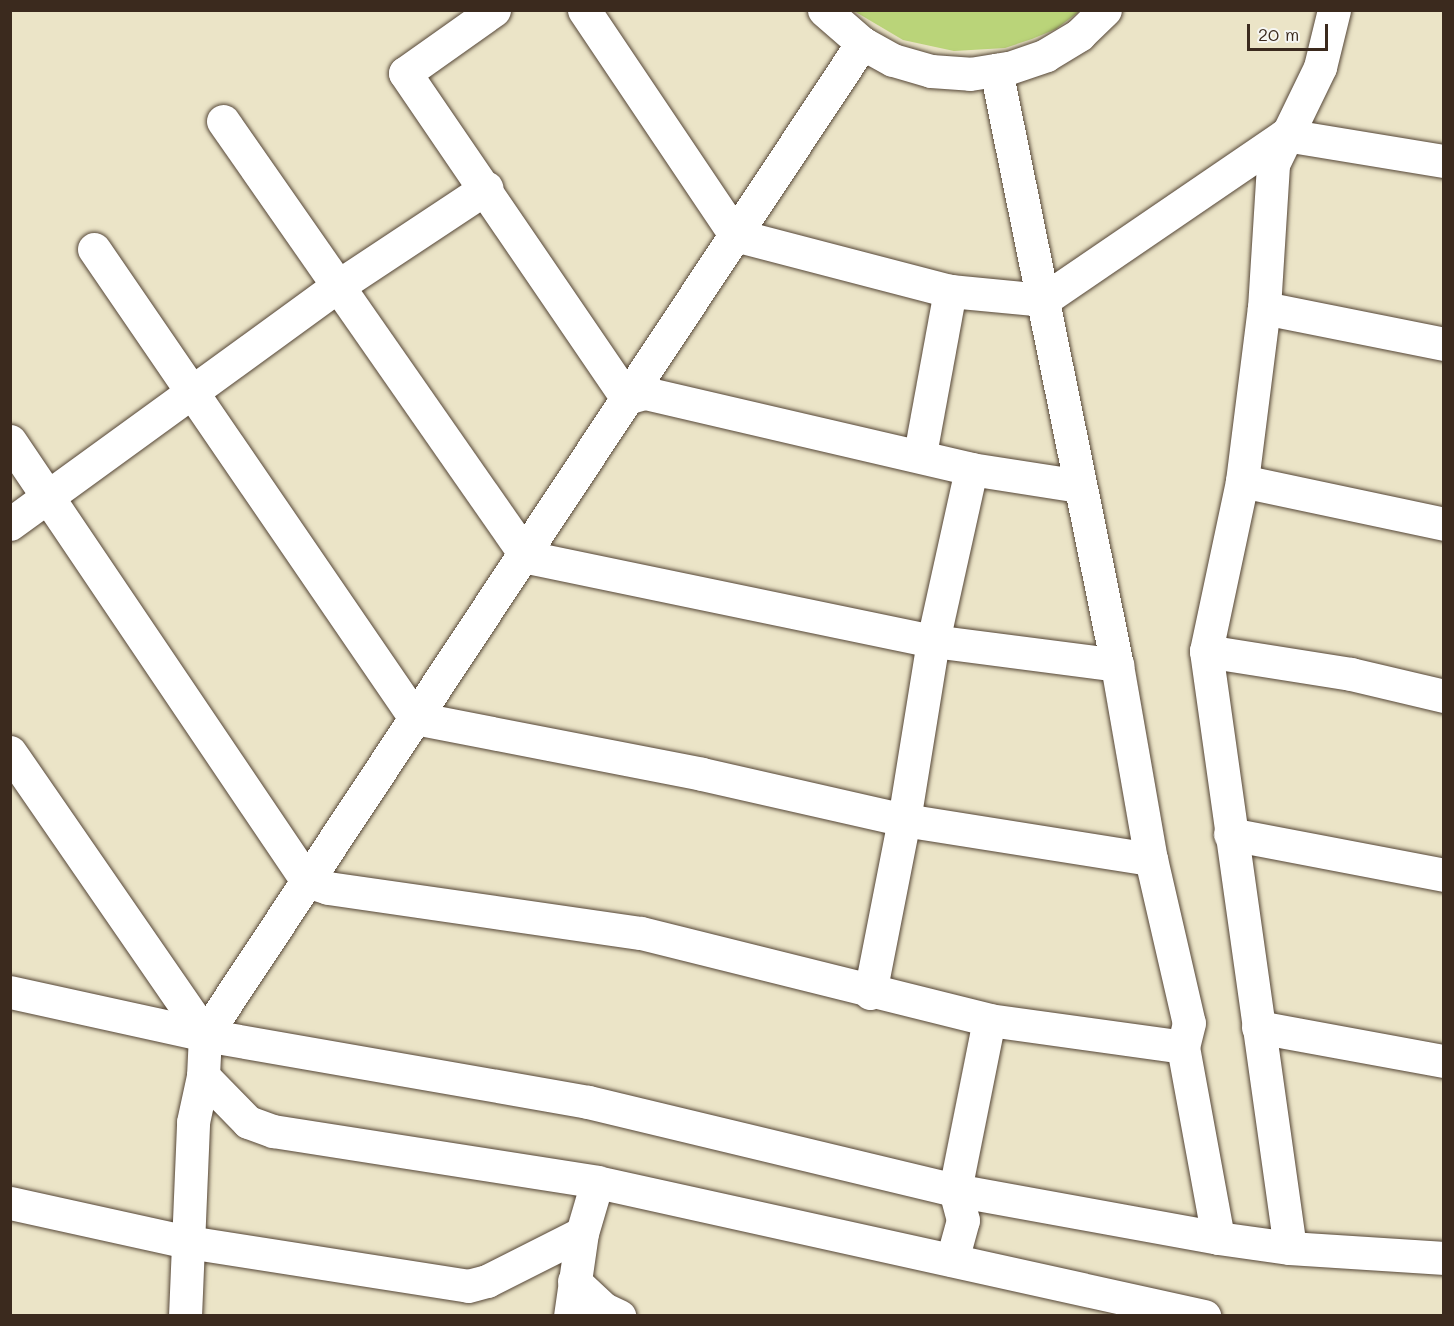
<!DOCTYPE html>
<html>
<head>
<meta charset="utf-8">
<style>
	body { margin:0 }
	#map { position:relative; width:1454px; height:1326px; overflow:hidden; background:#ebe4c7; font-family:Mali,sans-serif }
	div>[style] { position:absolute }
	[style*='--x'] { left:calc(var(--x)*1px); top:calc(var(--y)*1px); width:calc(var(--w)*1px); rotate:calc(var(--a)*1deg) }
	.green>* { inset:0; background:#bad479 }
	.roads { filter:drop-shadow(0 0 2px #554637) drop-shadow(0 0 2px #554637) }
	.minor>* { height:33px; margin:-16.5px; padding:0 16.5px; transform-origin:16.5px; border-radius:16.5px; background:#fff }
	span { translate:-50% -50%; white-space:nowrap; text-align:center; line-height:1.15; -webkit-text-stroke:6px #f6f6f2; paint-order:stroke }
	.frame { position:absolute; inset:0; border:12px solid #3b2a1e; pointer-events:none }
	.scale { position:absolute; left:1247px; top:24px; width:81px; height:27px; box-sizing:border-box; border:3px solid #3b2a1e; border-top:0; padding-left:8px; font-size:18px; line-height:21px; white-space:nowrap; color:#3b2a1e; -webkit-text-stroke:4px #f6f6f2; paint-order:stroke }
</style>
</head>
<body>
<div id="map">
	<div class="green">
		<div style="clip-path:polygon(854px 11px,1080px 11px,1056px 29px,1032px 39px,1005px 48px,954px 51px,903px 40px)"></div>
	</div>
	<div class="roads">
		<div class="minor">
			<div style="--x:494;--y:10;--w:109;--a:144.7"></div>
			<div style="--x:405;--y:73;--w:394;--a:55.7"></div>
			<div style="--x:627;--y:398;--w:19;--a:-16"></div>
			<div style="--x:645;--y:393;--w:335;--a:13.1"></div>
			<div style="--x:971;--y:469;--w:109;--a:8.9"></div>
			<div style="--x:584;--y:10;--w:271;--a:56.1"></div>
			<div style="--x:735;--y:235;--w:222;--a:14.6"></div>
			<div style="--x:950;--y:291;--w:93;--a:5.5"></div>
			<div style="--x:1043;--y:300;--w:293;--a:-34.3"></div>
			<div style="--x:1285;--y:135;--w:161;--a:9.3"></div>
			<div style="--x:824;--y:10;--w:50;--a:41"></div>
			<div style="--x:862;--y:43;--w:35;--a:29"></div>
			<div style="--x:893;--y:60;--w:40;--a:16"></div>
			<div style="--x:931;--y:71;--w:39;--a:4"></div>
			<div style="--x:970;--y:74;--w:39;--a:-9"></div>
			<div style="--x:1009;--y:68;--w:39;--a:-19"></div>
			<div style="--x:1046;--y:55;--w:39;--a:-31"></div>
			<div style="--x:1079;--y:35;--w:36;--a:-44"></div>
			<div style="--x:996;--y:70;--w:607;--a:78.51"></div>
			<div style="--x:1117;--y:665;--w:197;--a:80.1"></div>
			<div style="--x:1151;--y:859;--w:168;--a:77"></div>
			<div style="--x:1189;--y:1023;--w:25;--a:104"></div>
			<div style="--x:1183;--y:1047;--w:194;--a:79.6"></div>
			<div style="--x:223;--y:121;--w:527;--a:55.13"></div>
			<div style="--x:524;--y:553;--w:9;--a:32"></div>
			<div style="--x:532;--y:558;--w:409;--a:11.7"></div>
			<div style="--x:933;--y:641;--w:186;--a:7.4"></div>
			<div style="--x:94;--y:249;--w:568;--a:55.61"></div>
			<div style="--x:415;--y:718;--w:292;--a:11"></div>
			<div style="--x:702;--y:774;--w:207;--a:12.8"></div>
			<div style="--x:904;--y:820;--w:250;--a:9"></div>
			<div style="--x:1264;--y:308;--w:184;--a:11.3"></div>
			<div style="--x:10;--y:441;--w:531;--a:55.98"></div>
			<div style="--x:307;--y:881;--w:22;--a:18"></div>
			<div style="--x:328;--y:888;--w:316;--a:8.2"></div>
			<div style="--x:641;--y:933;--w:359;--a:14"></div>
			<div style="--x:989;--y:1020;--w:196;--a:7.9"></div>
			<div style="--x:920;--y:454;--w:166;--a:-79.6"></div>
			<div style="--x:1242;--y:481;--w:207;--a:12"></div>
			<div style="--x:10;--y:524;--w:405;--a:-36"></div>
			<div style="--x:338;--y:286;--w:178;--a:-33.5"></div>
			<div style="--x:1206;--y:651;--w:147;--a:9"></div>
			<div style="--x:1351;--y:674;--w:96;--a:13.3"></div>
			<div style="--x:10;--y:752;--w:344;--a:55.4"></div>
			<div style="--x:1230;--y:834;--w:218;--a:10.8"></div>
			<div style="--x:10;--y:992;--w:200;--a:12.4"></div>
			<div style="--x:205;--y:1035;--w:389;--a:9.9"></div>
			<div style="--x:588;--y:1102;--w:377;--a:13.5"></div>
			<div style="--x:955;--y:1190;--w:267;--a:10.3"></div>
			<div style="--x:1218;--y:1238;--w:73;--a:7.9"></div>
			<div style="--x:1290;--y:1248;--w:154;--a:3.7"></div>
			<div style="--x:870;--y:993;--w:176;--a:-78.9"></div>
			<div style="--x:904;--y:820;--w:181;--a:-80.8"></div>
			<div style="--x:933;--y:641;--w:176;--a:-77.5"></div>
			<div style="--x:1258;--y:1027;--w:189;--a:10.4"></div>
			<div style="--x:203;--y:1076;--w:64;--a:45.6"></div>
			<div style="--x:248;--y:1122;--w:27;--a:20"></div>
			<div style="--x:273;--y:1131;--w:328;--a:8.9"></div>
			<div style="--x:597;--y:1182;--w:622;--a:12.45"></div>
			<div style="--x:10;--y:1203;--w:182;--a:12.4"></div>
			<div style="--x:188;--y:1242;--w:283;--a:8.9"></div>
			<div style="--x:468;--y:1286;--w:20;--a:-15"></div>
			<div style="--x:487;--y:1281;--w:106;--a:-26.8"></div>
			<div style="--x:1290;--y:1248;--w:603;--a:-98.01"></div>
			<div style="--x:1206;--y:651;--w:174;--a:-78"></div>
			<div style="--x:1242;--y:481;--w:174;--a:-82.8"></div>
			<div style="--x:1264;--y:308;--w:144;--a:-86.4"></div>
			<div style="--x:1273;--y:164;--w:108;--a:-64.1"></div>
			<div style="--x:1320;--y:67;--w:59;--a:-76.2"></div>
			<div style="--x:952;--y:1260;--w:41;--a:-74.6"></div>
			<div style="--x:963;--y:1220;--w:31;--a:-105"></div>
			<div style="--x:955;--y:1190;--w:173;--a:-78.7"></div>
			<div style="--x:574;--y:1281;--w:41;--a:43"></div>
			<div style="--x:604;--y:1309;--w:17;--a:25"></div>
			<div style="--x:185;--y:1316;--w:194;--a:-87.6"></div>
			<div style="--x:193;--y:1122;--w:47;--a:-77.7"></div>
			<div style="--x:203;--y:1076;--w:41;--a:-87.2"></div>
			<div style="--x:205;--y:1035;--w:1190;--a:-56.48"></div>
			<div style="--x:570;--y:1316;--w:84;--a:-81.8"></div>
			<div style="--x:582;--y:1233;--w:53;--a:-73.6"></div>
		</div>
	</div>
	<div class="frame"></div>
	<div class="scale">20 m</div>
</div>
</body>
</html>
